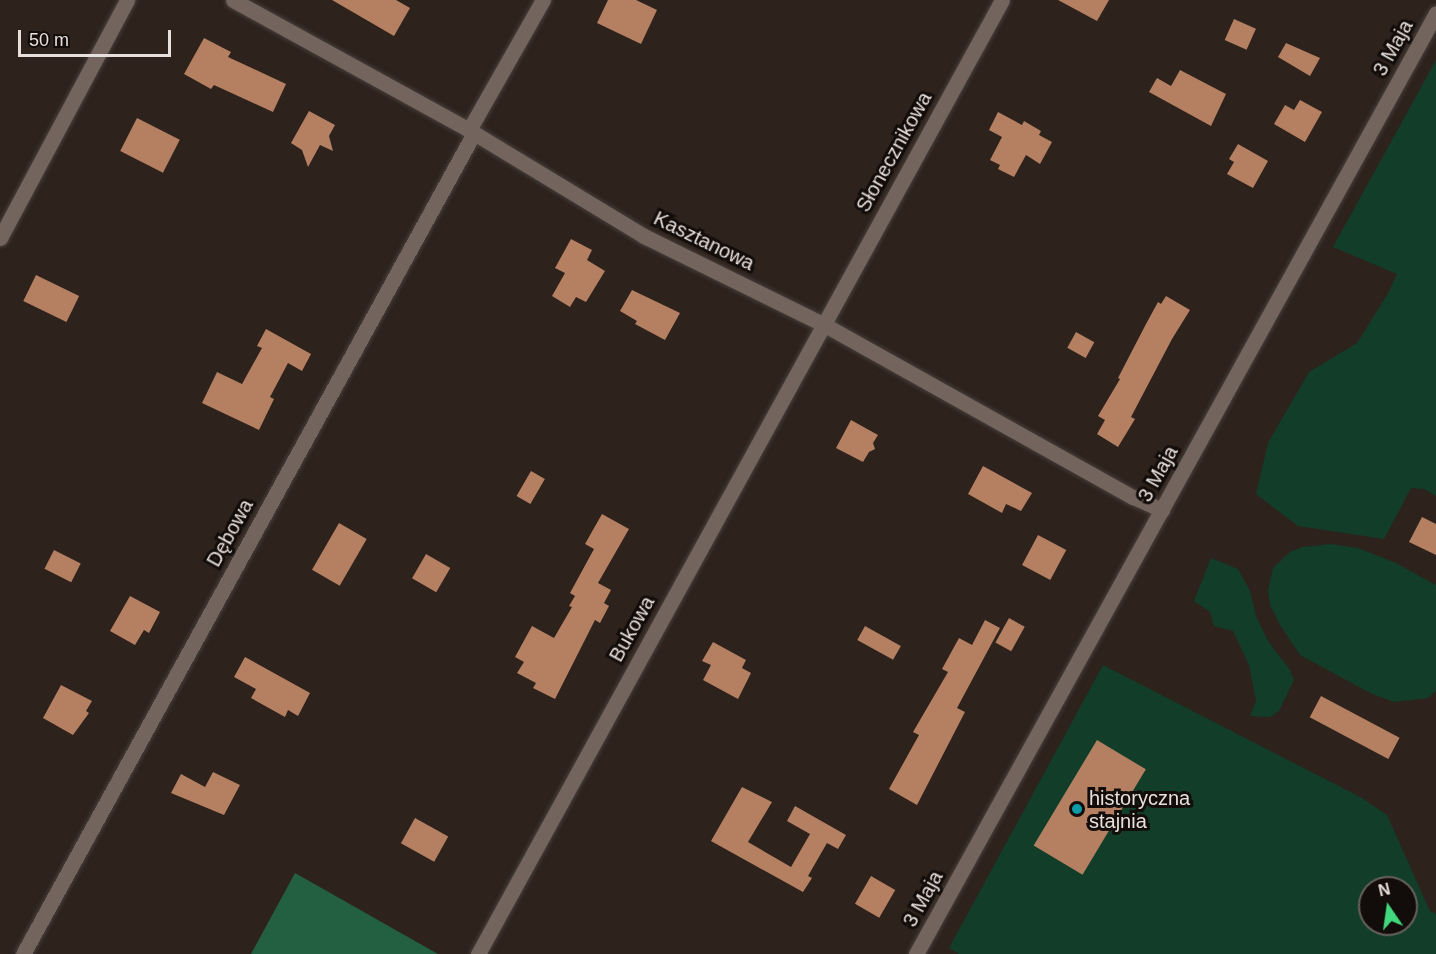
<!DOCTYPE html>
<html>
<head>
<meta charset="utf-8">
<style>
	body { margin:0 }
	#map { position:relative; width:1436px; height:954px; overflow:hidden; background:#2d221c; font-family:Helvetica,sans-serif }
	div>[style] { position:absolute }
	[style*='--x'] { left:calc(var(--x)*1px); top:calc(var(--y)*1px); width:calc(var(--w)*1px); rotate:calc(var(--a)*1deg) }
	.green>* { inset:0; background:#113d29 }
	.forest>* { inset:0; background:#236042 }
	.building>* { inset:0; background:#b57f61; transform-origin:0 0 }
	.roads { filter:drop-shadow(0 0 2px #473f3a) drop-shadow(0 0 2px #473f3a) }
	.minor>* { height:15px; margin:-7.5px; padding:0 7.5px; transform-origin:7.5px; border-radius:7.5px; background:#73655e }
	.dots>* { width:16px; height:16px; translate:-50% -50%; box-sizing:border-box; border:3px solid #120d0a; border-radius:50% }
	span { translate:-50% -50%; white-space:nowrap; text-align:center; line-height:1.15; -webkit-text-stroke:6px #120d0a; paint-order:stroke }
	.street-label { font-size:20px; color:#e6dfdb }
	.poi-label { font-size:20px; color:#e6dfdb }
	.left { translate:0 -50%; text-align:left }
	.north { position:absolute; left:1358px; top:876px; width:60px; height:60px; box-sizing:border-box; background:#120d0a; border:2px solid #67615e; border-radius:50%; rotate:347deg; font-size:16px; font-weight:700; line-height:24px; text-align:center; color:#e6dfdb }
	.north::after { content:''; display:block; margin:auto; width:21px; height:27px; background:#41d77c; clip-path:polygon(50% 0,100% 100%,50% 72%,0 100%) }
	.scale { position:absolute; left:18px; top:30px; width:153px; height:27px; box-sizing:border-box; border:3px solid #e6dfdb; border-top:0; padding-left:8px; font-size:18px; line-height:21px; white-space:nowrap; color:#e6dfdb; -webkit-text-stroke:4px #120d0a; paint-order:stroke }
</style>
</head>
<body>
<div id="map">
	<div class="green">
		<div style="clip-path:polygon(1436px 60px,1436px 496px,1424px 489px,1411px 488px,1384px 539px,1298px 526px,1256px 494px,1268px 443px,1309px 372px,1357px 343px,1387px 295px,1397px 274px,1333px 247px)"></div>
		<div style="clip-path:polygon(1331px 544px,1358px 548px,1396px 563px,1436px 585px,1436px 691px,1428px 698px,1394px 702px,1370px 693px,1300px 655px,1280px 625px,1270px 605px,1268px 590px,1273px 568px,1290px 552px,1302px 547px)"></div>
		<div style="clip-path:polygon(1211px 558px,1238px 569px,1250px 591px,1256px 616px,1268px 641px,1290px 670px,1294px 680px,1279px 711px,1270px 717px,1250px 716px,1256px 701px,1249px 665px,1233px 631px,1214px 626px,1210px 612px,1194px 601px)"></div>
		<div style="clip-path:polygon(evenodd,1103px 665px,1362px 798px,1387px 815px,1430px 911px,1436px 914px,1436px 954px,959px 954px,949px 948px,1103px 665px,1370px 888px,1406px 888px,1406px 924px,1370px 924px,1370px 888px)"></div>
	</div>
	<div class="forest">
		<div style="clip-path:polygon(295px 873px,438px 954px,251px 954px)"></div>
	</div>
	<div class="building">
		<div style="clip-path:polygon(332px 0,396px 0,410px 8px,394px 36px)"></div>
		<div style="clip-path:polygon(608px 0,636px 0,657px 10px,641px 44px,597px 23px)"></div>
		<div style="clip-path:polygon(1058px 0,1109px 0,1097px 21px)"></div>
		<div style="left:1234px;top:19px;width:24px;height:23px;rotate:24deg"></div>
		<div style="clip-path:polygon(204px 38px,231px 52px,228px 57px,286px 84px,273px 112px,214px 85px,211px 89px,184px 74px)"></div>
		<div style="clip-path:polygon(1286px 43px,1320px 58px,1310px 76px,1278px 57px)"></div>
		<div style="clip-path:polygon(1180px 70px,1226px 94px,1211px 126px,1149px 92px,1157px 78px,1171px 86px)"></div>
		<div style="clip-path:polygon(1300px 100px,1322px 112px,1305px 142px,1274px 124px,1285px 105px,1294px 110px)"></div>
		<div style="clip-path:polygon(309px 111px,335px 125px,329px 136px,333px 151px,320px 145px,308px 167px,302px 150px,291px 143px)"></div>
		<div style="clip-path:polygon(998px 112px,1022px 125px,1024px 121px,1041px 131px,1039px 135px,1052px 142px,1040px 164px,1026px 155px,1014px 177px,998px 169px,1000px 165px,990px 160px,1002px 137px,989px 130px)"></div>
		<div style="left:137px;top:118px;width:48px;height:37px;rotate:27deg"></div>
		<div style="clip-path:polygon(1238px 144px,1268px 161px,1253px 188px,1227px 174px,1234px 162px,1229px 159px)"></div>
		<div style="clip-path:polygon(571px 239px,592px 250px,587px 260px,605px 271px,586px 302px,576px 297px,570px 307px,552px 296px,565px 273px,555px 268px)"></div>
		<div style="left:36px;top:275px;width:48px;height:29px;rotate:26deg"></div>
		<div style="clip-path:polygon(632px 290px,680px 313px,665px 340px,635px 324px,637px 321px,620px 311px)"></div>
		<div style="clip-path:polygon(1166px 296px,1190px 310px,1172px 339px,1131px 417px,1135px 419px,1118px 447px,1097px 434px,1105px 420px,1098px 416px,1120px 379px,1118px 378px,1146px 324px,1158px 302px,1161px 304px)"></div>
		<div style="clip-path:polygon(266px 329px,311px 354px,302px 371px,288px 363px,270px 397px,274px 399px,259px 430px,202px 403px,217px 372px,242px 384px,262px 348px,257px 346px)"></div>
		<div style="left:1076px;top:332px;width:21px;height:18px;rotate:29deg"></div>
		<div style="clip-path:polygon(851px 420px,878px 435px,873px 443px,875px 449px,869px 452px,863px 462px,836px 448px)"></div>
		<div style="clip-path:polygon(983px 466px,1032px 493px,1021px 511px,1006px 504px,1002px 513px,968px 494px)"></div>
		<div style="left:531px;top:471px;width:16px;height:29px;rotate:30deg"></div>
		<div style="clip-path:polygon(602px 514px,629px 529px,598px 583px,611px 590px,604px 603px,609px 606px,600px 623px,595px 620px,555px 699px,533px 688px,536px 683px,517px 673px,524px 662px,515px 657px,532px 626px,554px 638px,572px 607px,569px 606px,575px 596px,570px 593px,594px 549px,585px 544px)"></div>
		<div style="clip-path:polygon(1422px 517px,1436px 524px,1436px 555px,1409px 542px)"></div>
		<div style="left:339px;top:523px;width:32px;height:54px;rotate:30deg"></div>
		<div style="left:1038px;top:535px;width:32px;height:34px;rotate:28deg"></div>
		<div style="left:54px;top:550px;width:30px;height:21px;rotate:27deg"></div>
		<div style="left:426px;top:554px;width:28px;height:28px;rotate:30deg"></div>
		<div style="clip-path:polygon(130px 596px,160px 612px,149px 633px,144px 630px,135px 645px,110px 631px)"></div>
		<div style="left:1009px;top:618px;width:18px;height:28px;rotate:29deg"></div>
		<div style="clip-path:polygon(985px 620px,1000px 628px,957px 708px,965px 712px,917px 805px,889px 789px,919px 735px,913px 732px,948px 672px,942px 669px,959px 638px,972px 645px)"></div>
		<div style="left:865px;top:626px;width:41px;height:16px;rotate:29deg"></div>
		<div style="clip-path:polygon(713px 642px,746px 660px,742px 668px,751px 673px,738px 699px,703px 680px,711px 665px,702px 661px)"></div>
		<div style="clip-path:polygon(245px 657px,310px 693px,298px 716px,288px 710px,285px 717px,251px 698px,256px 689px,234px 677px)"></div>
		<div style="clip-path:polygon(61px 685px,92px 701px,86px 711px,89px 713px,73px 735px,43px 718px)"></div>
		<div style="left:1321px;top:696px;width:89px;height:24px;rotate:28deg"></div>
		<div style="left:1097px;top:740px;width:57px;height:123px;rotate:31deg"></div>
		<div style="clip-path:polygon(213px 772px,240px 785px,224px 815px,171px 793px,181px 774px,205px 787px)"></div>
		<div style="clip-path:polygon(742px 787px,772px 802px,748px 842px,791px 867px,810px 834px,787px 821px,795px 806px,846px 835px,838px 849px,827px 843px,808px 876px,812px 878px,803px 892px,711px 841px)"></div>
		<div style="left:415px;top:818px;width:38px;height:29px;rotate:29deg"></div>
		<div style="left:871px;top:876px;width:28px;height:32px;rotate:30deg"></div>
	</div>
	<div class="roads">
		<div class="minor">
			<div style="--x:233;--y:0;--w:269;--a:28.8"></div>
			<div style="--x:469;--y:130;--w:205;--a:31.2"></div>
			<div style="--x:644;--y:236;--w:199;--a:26.2"></div>
			<div style="--x:823;--y:324;--w:355;--a:29.2"></div>
			<div style="--x:1133;--y:497;--w:32;--a:24"></div>
			<div style="--x:469;--y:130;--w:150;--a:-60.4"></div>
			<div style="--x:0;--y:238;--w:270;--a:-61.9"></div>
			<div style="--x:23;--y:954;--w:937;--a:-61.22"></div>
			<div style="--x:478;--y:954;--w:1088;--a:-61.22"></div>
			<div style="--x:916;--y:954;--w:1075;--a:-61.07"></div>
		</div>
	</div>
	<div class="dots">
		<div style="left:1077px;top:809px;background:#0f9aa8"></div>
	</div>
	<div class="street-label">
		<span style="left:1393px;top:48px;rotate:-61deg">3 Maja</span>
		<span style="left:894px;top:152px;rotate:-61deg">Słonecznikowa</span>
		<span style="left:704px;top:241px;rotate:26deg">Kasztanowa</span>
		<span style="left:1158px;top:474px;rotate:-61deg">3 Maja</span>
		<span style="left:230px;top:533px;rotate:-61deg">Dębowa</span>
		<span style="left:632px;top:629px;rotate:-61deg">Bukowa</span>
		<span style="left:923px;top:899px;rotate:-61deg">3 Maja</span>
	</div>
	<div class="poi-label">
		<span class="left" style="left:1089px;top:810px">historyczna<br>stajnia</span>
	</div>
	<div class="north">N</div>
	<div class="scale">50 m</div>
</div>
</body>
</html>
